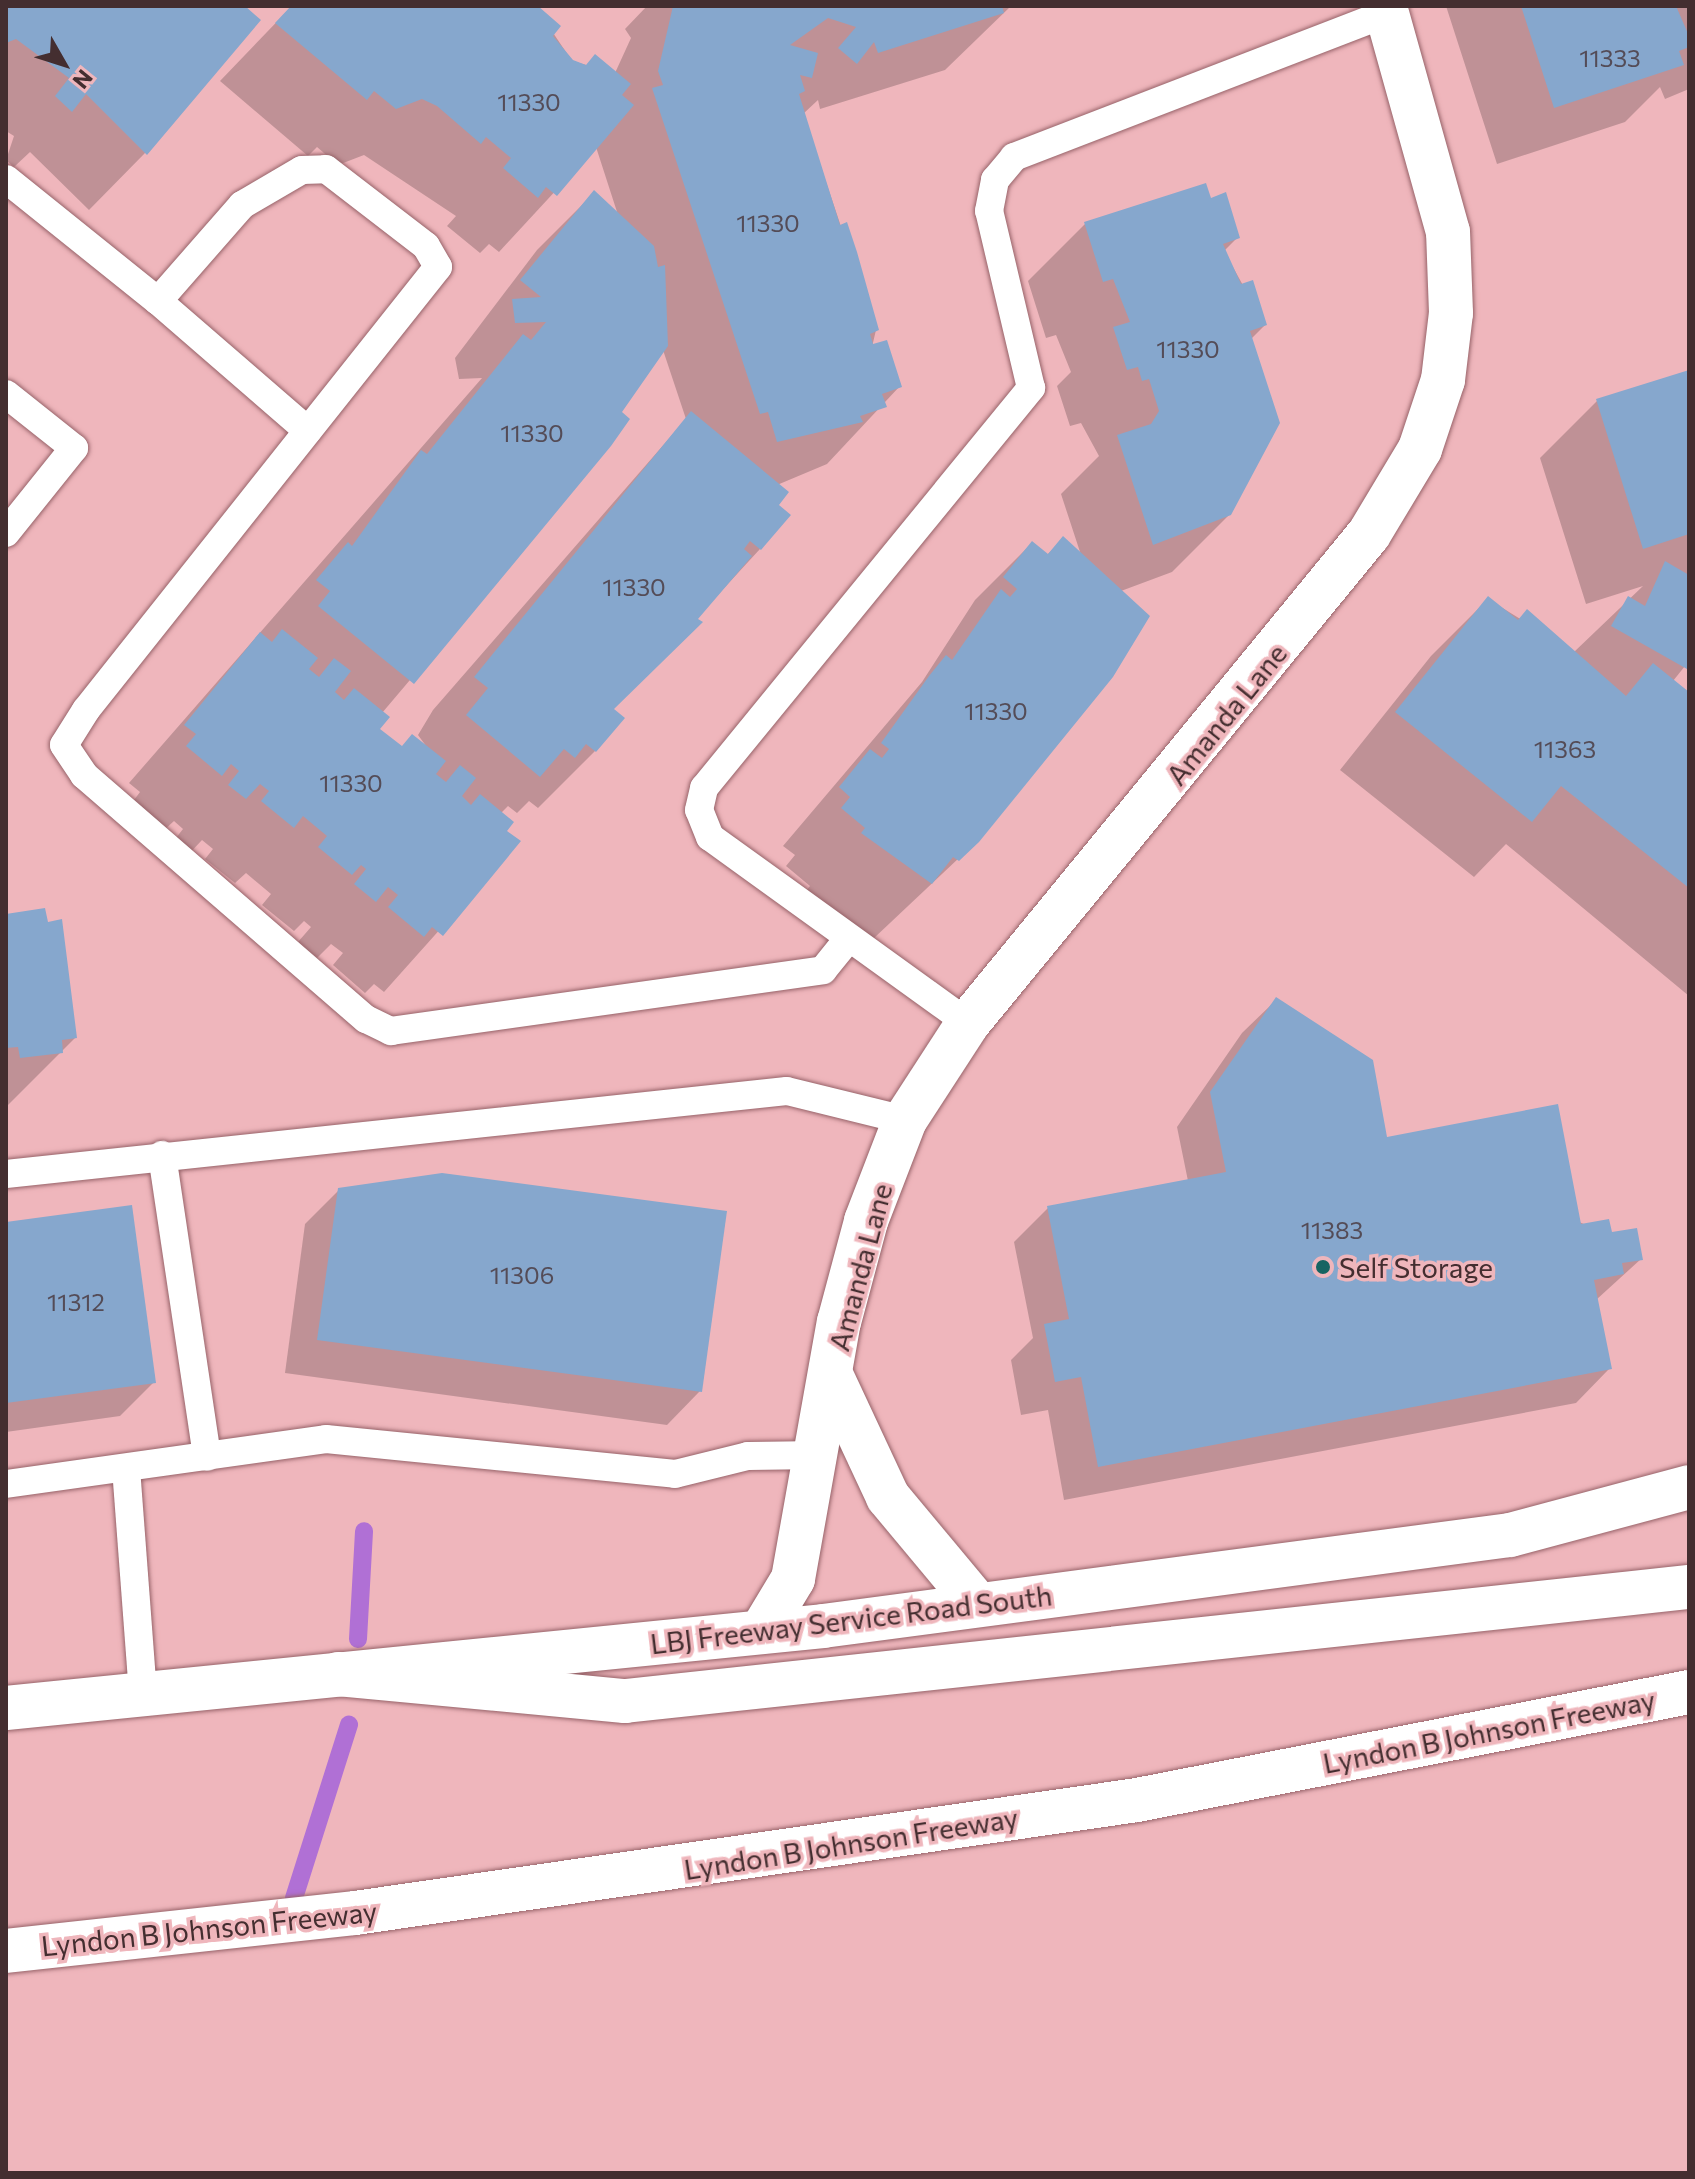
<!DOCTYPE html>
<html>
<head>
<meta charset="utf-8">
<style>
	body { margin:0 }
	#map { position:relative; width:1695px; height:2179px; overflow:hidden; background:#efb6bc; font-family:Commissioner,sans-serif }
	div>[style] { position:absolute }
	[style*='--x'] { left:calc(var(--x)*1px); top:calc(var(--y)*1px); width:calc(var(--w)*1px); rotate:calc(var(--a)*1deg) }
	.shadow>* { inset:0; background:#0003 }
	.stream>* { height:18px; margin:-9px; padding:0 9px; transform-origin:9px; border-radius:9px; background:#b070d5 }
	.building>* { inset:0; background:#86a7cd }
	.roads { filter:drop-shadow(0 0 2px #976369) drop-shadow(0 0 2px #976369) }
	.service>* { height:28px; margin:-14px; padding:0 14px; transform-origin:14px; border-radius:14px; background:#fff }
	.minor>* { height:44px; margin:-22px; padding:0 22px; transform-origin:22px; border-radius:22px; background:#fff }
	.secondary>* { height:44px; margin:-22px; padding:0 22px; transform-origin:22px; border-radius:22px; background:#fff }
	.motorway>* { height:44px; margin:-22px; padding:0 22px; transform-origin:22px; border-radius:22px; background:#fff }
	.dots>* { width:22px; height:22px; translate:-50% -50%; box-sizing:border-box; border:4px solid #efb6bc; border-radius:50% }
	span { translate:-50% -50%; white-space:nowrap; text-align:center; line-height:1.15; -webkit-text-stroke:7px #efb6bc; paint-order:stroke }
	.number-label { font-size:24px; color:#544c57 }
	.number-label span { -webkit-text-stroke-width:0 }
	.street-label { font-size:28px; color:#442e30 }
	.poi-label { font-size:28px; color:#442e30 }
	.left { translate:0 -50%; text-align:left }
	.frame { position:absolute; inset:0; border:8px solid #442e30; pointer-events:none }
	.north { position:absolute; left:24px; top:24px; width:80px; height:80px; -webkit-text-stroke:6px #efb6bc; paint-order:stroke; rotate:129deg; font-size:22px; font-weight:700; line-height:32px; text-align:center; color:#442e30 }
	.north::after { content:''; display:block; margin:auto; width:28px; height:36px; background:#442e30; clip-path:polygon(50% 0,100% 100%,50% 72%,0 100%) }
</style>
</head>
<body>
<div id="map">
	<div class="shadow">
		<div style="clip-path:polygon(6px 6px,242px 6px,145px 153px,89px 210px,30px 152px,14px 167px,6px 160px,14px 136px,6px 131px)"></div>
		<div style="clip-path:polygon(evenodd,292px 6px,535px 6px,572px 61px,615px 73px,631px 38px,625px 29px,647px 6px,1011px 6px,945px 70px,820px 109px,818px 100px,803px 114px,876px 330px,872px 347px,900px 386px,827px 464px,777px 485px,760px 549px,612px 710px,595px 751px,538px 808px,529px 801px,517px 813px,508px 806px,501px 813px,505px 831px,518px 842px,384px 992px,374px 984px,365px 993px,333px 965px,343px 953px,331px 944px,317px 958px,298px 942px,311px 927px,304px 921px,294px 931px,262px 905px,271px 894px,246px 873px,235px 883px,205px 859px,213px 849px,202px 840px,188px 855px,172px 843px,183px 829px,174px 821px,163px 831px,131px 804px,140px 792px,129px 783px,482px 378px,459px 379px,455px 358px,537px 250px,594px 193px,618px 215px,596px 147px,499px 252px,489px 244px,480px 253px,447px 226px,456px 216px,364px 155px,338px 165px,317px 147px,308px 156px,220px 81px,292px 6px,663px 350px,686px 419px,433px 710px,418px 735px,429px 750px,401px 748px,377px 729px,382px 713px,609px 445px,619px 413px,663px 350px)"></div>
		<div style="clip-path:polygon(1446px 6px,1689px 6px,1689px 89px,1665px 99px,1660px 87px,1625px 122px,1497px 164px)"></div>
		<div style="clip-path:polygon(1209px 200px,1238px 237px,1224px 251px,1265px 325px,1251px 339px,1230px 514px,1172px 572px,1121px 591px,977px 841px,873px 939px,806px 891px,810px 886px,786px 866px,795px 855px,783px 846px,922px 682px,975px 600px,1032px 543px,1047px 555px,1063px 539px,1081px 555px,1061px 494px,1099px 456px,1081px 423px,1070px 426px,1057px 386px,1071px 372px,1056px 335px,1046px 338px,1028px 281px,1085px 224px)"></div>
		<div style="clip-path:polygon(1689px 373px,1689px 661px,1673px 681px,1689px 694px,1689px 996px,1506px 844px,1474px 877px,1340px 770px,1431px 656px,1488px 599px,1574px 652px,1643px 586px,1586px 604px,1540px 458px,1597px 401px)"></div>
		<div style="clip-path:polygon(6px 916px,75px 1038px,6px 1107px)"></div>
		<div style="clip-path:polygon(1276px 1000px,1385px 1140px,1610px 1235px,1641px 1259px,1596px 1300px,1609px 1369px,1576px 1403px,1064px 1500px,1048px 1410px,1021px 1415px,1011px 1360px,1033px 1338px,1014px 1242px,1048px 1208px,1188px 1181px,1177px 1127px,1242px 1033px)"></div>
		<div style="clip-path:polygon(339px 1190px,700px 1391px,667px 1425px,285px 1373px,305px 1224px)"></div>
		<div style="clip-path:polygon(6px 1224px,154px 1382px,120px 1416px,6px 1432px)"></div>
	</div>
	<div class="stream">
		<div style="--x:358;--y:1639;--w:108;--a:-86.8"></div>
		<div style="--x:294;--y:1898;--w:182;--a:-72.4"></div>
	</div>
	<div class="building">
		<div style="clip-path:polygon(6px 6px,245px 6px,261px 20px,147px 155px,86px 94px,72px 112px,55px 96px,69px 78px,16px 39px,6px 43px)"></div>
		<div style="clip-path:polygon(291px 6px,538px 6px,561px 26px,553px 36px,573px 60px,586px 65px,595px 54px,631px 84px,622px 95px,634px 105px,557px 196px,546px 187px,538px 198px,503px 168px,511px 158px,486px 137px,481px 144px,437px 106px,422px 99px,396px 109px,374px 91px,367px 100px,275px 23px)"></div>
		<div style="clip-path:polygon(673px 6px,1002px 6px,1004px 13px,878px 53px,874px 42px,857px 64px,838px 48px,856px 27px,828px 18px,790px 45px,818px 53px,812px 78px,800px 75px,805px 91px,799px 94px,840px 225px,847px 222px,857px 252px,879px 330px,870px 334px,873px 344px,887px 340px,902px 387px,882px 394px,887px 407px,860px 416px,863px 422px,777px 442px,768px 412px,760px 414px,652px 88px,663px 85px,658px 71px)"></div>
		<div style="clip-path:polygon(1521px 6px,1676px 6px,1689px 36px,1689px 47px,1679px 51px,1684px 65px,1554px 108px)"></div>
		<div style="clip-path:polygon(1206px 183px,1211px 198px,1226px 192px,1240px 238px,1223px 244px,1241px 284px,1253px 280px,1267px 325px,1250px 331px,1280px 423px,1231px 515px,1153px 545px,1117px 435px,1151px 424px,1159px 411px,1149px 379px,1142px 381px,1138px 367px,1127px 370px,1113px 327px,1130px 322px,1113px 279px,1103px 282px,1084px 222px)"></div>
		<div style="clip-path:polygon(594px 190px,654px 246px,658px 267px,665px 265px,668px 346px,622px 412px,630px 419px,611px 446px,414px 684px,318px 606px,330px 591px,316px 580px,348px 542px,352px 546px,421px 450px,427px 454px,523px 334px,531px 340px,546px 322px,515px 323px,512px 299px,541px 297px,520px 280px)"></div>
		<div style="clip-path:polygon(1689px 370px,1689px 534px,1643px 549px,1596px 399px)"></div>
		<div style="clip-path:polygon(691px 411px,789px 492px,779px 505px,791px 515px,761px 550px,750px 541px,744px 549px,752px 556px,698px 619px,703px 622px,614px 709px,625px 718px,596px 752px,586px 744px,575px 758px,564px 749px,540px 777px,466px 715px,488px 688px,474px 677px)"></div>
		<div style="clip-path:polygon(1063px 536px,1150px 616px,1113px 677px,979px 842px,959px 861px,953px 857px,932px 884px,861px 833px,865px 828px,841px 808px,850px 797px,839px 787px,870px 749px,882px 758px,889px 749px,881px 743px,929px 676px,946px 655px,952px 660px,1001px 589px,1010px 597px,1017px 589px,1003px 577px,1032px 541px,1048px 554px)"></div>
		<div style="clip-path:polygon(1665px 561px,1689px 575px,1687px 669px,1611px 626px,1628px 596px,1645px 606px)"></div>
		<div style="clip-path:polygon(1488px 596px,1518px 620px,1527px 609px,1626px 696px,1653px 663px,1689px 692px,1689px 888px,1561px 786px,1532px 822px,1395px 712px)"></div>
		<div style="clip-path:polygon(282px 629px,318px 658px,309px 669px,319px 677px,334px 658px,351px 671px,335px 692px,344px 700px,354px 688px,390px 717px,380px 729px,402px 746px,412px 734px,446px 761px,436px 774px,446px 782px,460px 765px,476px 778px,462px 796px,471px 805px,480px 794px,514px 822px,507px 831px,521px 841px,443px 936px,432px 927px,424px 937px,388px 907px,398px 895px,388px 887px,376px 902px,354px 884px,366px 869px,361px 865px,352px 875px,318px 847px,327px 836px,303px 816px,294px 828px,261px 801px,269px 791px,260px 784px,246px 799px,228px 785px,239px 771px,231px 764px,222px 776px,186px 746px,196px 734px,184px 725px,260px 632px,272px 642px)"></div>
		<div style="clip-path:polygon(45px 908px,48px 922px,62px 919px,77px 1038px,62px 1040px,63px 1053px,20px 1058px,18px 1047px,6px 1048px,6px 914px)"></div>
		<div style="clip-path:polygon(1276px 997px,1373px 1060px,1387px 1137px,1558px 1104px,1581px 1224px,1609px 1219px,1612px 1232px,1637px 1228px,1643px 1260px,1622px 1263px,1624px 1274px,1594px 1280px,1612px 1369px,1098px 1467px,1081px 1377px,1055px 1382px,1044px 1324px,1069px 1319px,1047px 1206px,1226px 1172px,1210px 1092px)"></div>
		<div style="clip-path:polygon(442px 1173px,727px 1211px,702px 1392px,317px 1340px,338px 1188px)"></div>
		<div style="clip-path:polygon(132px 1205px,156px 1383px,6px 1403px,6px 1222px)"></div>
	</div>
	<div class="roads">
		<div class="service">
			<div style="--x:6;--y:179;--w:195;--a:38.8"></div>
			<div style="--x:158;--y:301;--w:128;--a:-48.8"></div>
			<div style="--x:242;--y:205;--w:69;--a:-30.3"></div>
			<div style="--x:302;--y:170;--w:24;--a:-2"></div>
			<div style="--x:326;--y:169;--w:126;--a:37.6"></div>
			<div style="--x:426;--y:246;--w:24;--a:60"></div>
			<div style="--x:438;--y:267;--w:566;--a:128.47"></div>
			<div style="--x:86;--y:710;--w:41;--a:122.2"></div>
			<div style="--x:64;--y:745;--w:36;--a:56"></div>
			<div style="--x:84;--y:775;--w:373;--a:40.9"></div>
			<div style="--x:366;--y:1019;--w:28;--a:26"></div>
			<div style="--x:391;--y:1031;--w:436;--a:-8"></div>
			<div style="--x:823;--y:970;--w:40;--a:-51"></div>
			<div style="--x:158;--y:301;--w:198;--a:40.9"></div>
			<div style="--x:6;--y:394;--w:87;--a:38.5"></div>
			<div style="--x:74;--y:448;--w:109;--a:128.7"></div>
			<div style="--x:968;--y:1023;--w:318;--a:-144.2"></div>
			<div style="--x:710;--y:837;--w:29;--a:-112"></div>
			<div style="--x:699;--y:810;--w:23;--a:-77"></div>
			<div style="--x:704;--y:788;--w:517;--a:-50.73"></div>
			<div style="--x:1031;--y:388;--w:182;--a:-103.3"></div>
			<div style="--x:989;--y:211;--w:32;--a:-79"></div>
			<div style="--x:995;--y:180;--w:30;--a:-50"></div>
			<div style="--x:1014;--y:157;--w:400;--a:-21.1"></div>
			<div style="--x:162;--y:1155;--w:305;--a:81.5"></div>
			<div style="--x:6;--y:1174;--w:785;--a:-6.07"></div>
			<div style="--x:787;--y:1091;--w:122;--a:13.8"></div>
			<div style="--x:126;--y:1468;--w:227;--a:85.7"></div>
			<div style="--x:6;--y:1484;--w:323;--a:-8"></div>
			<div style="--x:326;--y:1439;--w:351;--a:5.7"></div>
			<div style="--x:675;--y:1474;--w:75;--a:-13.9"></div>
			<div style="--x:748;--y:1456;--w:72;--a:-0.8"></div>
		</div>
		<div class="minor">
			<div style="--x:832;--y:1377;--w:132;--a:65"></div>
			<div style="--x:888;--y:1497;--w:139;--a:50.2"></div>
			<div style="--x:761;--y:1632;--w:62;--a:-58.9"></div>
			<div style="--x:793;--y:1579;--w:261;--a:-79.9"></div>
			<div style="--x:839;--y:1322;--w:105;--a:-75"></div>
			<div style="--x:866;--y:1221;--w:108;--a:-68.9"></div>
			<div style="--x:905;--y:1120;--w:116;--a:-57"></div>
			<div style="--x:968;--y:1023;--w:632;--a:-50.65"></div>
			<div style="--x:1369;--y:534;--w:99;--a:-59"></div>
			<div style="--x:1420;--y:449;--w:73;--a:-71.6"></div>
			<div style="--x:1443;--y:380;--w:67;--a:-83.2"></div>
			<div style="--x:1451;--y:313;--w:81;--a:-92.1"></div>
			<div style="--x:1448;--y:232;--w:235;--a:-105.6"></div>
		</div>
		<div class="secondary">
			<div style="--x:6;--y:1708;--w:821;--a:-5.73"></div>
			<div style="--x:823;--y:1626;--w:693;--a:-7.55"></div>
			<div style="--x:1510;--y:1535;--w:185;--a:-15"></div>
		</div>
		<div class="motorway">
			<div style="--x:338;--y:1674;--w:288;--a:5.4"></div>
			<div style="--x:625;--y:1701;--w:1070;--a:-6.12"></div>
			<div style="--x:6;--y:1951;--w:351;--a:-6.2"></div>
			<div style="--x:355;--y:1913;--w:790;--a:-8.22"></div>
			<div style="--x:1137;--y:1800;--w:562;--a:-11.07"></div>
		</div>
	</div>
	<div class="dots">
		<div style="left:1323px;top:1267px;background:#166462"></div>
	</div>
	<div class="number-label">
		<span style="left:1610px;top:58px">11333</span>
		<span style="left:529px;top:102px">11330</span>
		<span style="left:768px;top:223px">11330</span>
		<span style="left:1188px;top:349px">11330</span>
		<span style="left:532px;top:433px">11330</span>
		<span style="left:634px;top:587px">11330</span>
		<span style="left:996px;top:711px">11330</span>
		<span style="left:1565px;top:749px">11363</span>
		<span style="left:351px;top:783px">11330</span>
		<span style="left:1332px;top:1230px">11383</span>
		<span style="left:522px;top:1275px">11306</span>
		<span style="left:76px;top:1302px">11312</span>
	</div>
	<div class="street-label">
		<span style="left:1226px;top:714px;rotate:-51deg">Amanda Lane</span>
		<span style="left:860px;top:1267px;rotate:-75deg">Amanda Lane</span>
		<span style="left:851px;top:1619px;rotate:-7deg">LBJ Freeway Service Road South</span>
		<span style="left:1489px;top:1731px;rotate:-11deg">Lyndon B Johnson Freeway</span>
		<span style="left:851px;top:1843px;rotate:-9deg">Lyndon B Johnson Freeway</span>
		<span style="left:209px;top:1928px;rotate:-6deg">Lyndon B Johnson Freeway</span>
	</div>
	<div class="poi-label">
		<span class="left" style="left:1339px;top:1267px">Self Storage</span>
	</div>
	<div class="frame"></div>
	<div class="north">N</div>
</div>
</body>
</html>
